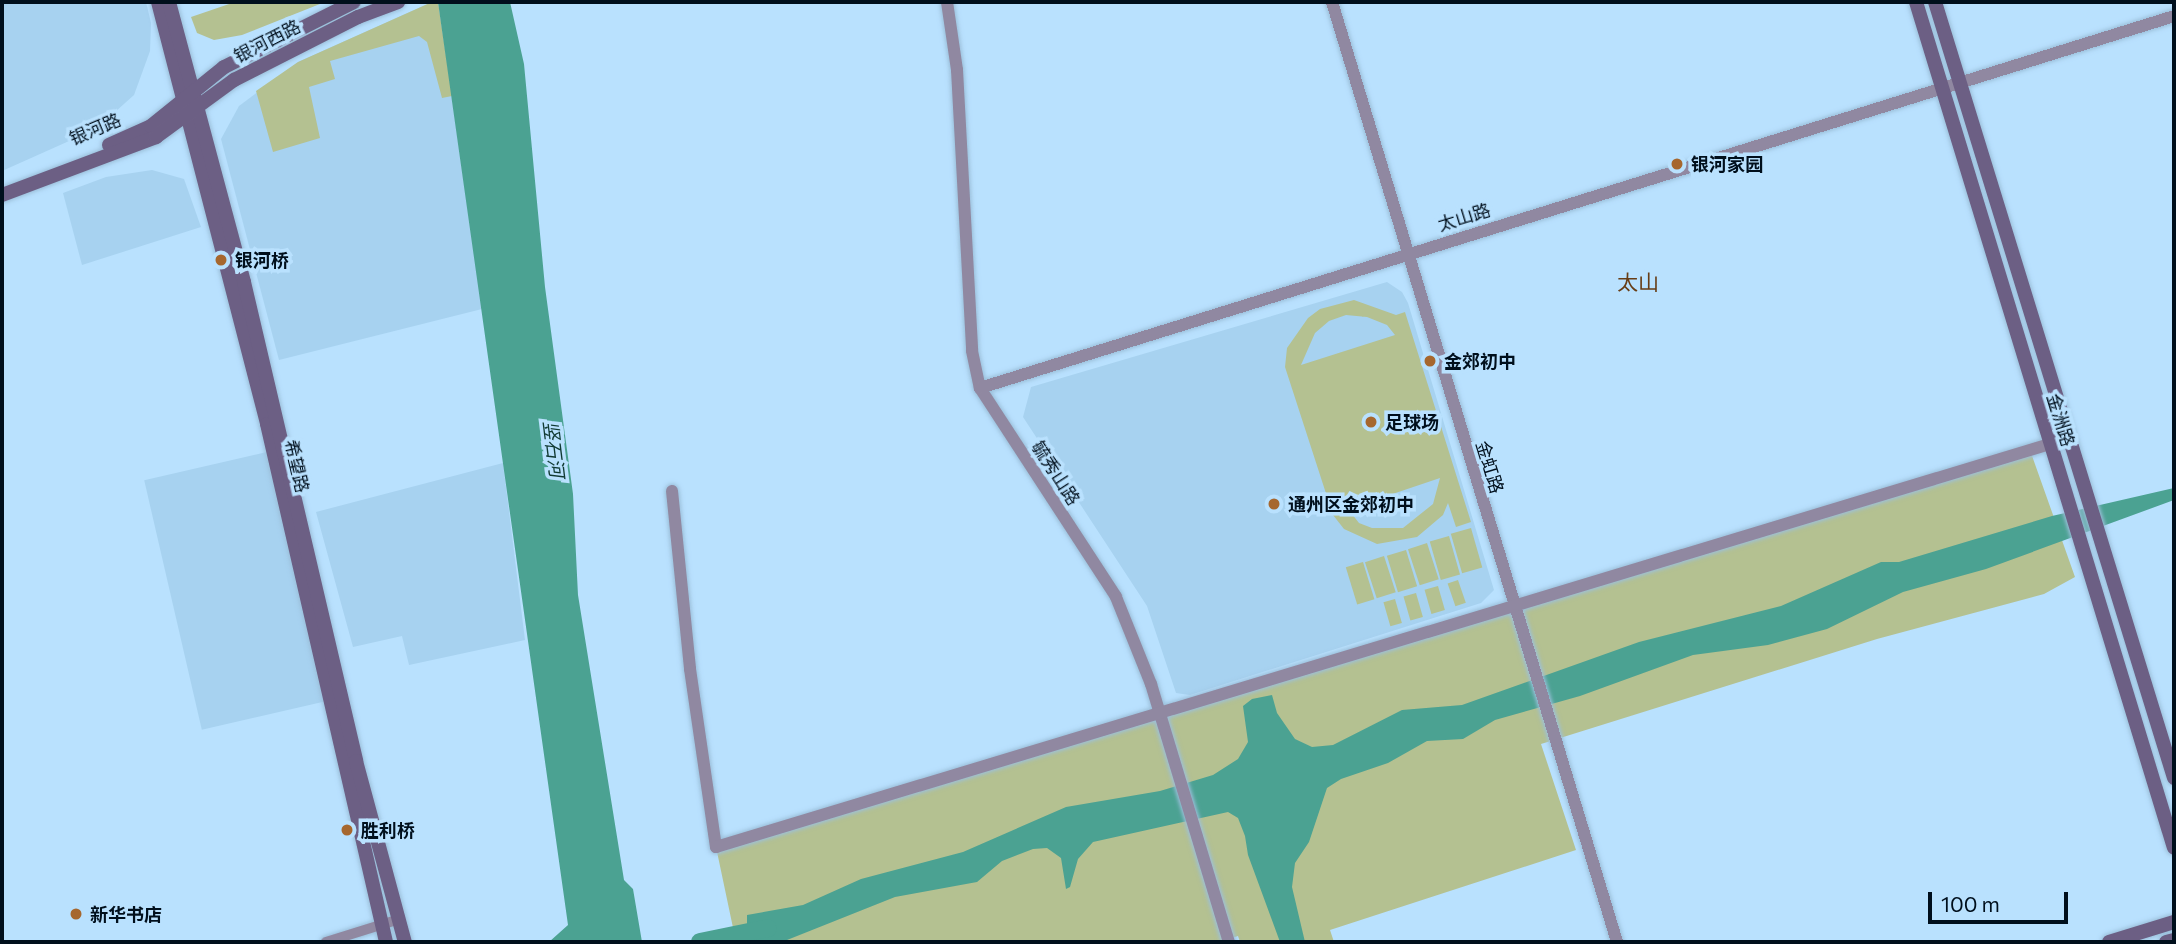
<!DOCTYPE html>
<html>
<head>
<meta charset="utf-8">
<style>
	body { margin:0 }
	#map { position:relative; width:2176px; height:944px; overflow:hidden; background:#b9e1fe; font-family:Commissioner,"Noto Sans SC",sans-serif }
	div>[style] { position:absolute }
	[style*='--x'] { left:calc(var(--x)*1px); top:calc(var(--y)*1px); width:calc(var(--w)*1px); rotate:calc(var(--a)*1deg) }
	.built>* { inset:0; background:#a7d2f0; transform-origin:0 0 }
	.green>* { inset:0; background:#b4c191; transform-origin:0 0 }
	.water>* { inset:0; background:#4ba292 }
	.river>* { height:18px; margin:-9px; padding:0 9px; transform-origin:9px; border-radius:9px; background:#4ba292 }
	.roads { filter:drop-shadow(0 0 2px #9bbfda) drop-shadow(0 0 2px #9bbfda) }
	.minor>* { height:10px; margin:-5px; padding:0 5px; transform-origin:5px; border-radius:5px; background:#9088a1 }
	.tertiary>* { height:12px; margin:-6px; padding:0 6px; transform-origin:6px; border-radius:6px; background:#9088a1 }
	.secondary>* { height:14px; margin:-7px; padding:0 7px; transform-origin:7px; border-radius:7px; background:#6c5f84 }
	.dots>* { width:19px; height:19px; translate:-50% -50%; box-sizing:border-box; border:4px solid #b9e1fe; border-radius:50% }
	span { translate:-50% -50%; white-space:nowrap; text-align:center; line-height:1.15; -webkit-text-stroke:7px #b9e1fe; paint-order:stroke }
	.street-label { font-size:18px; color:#000f1c }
	.poi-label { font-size:18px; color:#000f1c; font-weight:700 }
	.left { translate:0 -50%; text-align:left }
	.water-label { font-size:19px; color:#103932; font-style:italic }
	.quarter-label { font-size:21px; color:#673d15 }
	.frame { position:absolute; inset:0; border:4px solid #000f1c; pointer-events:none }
	.scale { position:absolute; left:1928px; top:892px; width:140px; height:32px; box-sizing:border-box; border:4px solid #000f1c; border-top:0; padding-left:9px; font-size:21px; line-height:24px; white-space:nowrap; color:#000f1c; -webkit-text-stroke:5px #b9e1fe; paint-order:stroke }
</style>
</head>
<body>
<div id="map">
	<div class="built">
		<div style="clip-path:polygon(2px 2px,146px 2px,151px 23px,150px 51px,134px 95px,96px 129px,2px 171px)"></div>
		<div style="clip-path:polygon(432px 2px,438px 2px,482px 309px,279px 360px,221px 139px,239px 106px,298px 62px)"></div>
		<div style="clip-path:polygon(152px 170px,184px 179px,201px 227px,82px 265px,63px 193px,106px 177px)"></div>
		<div style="clip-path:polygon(1387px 282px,1402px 292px,1408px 303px,1494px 590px,1481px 603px,1190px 695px,1176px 693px,1147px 606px,1023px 417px,1031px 387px)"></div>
		<div style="left:267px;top:452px;width:256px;height:126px;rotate:77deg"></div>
		<div style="clip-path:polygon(503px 463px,525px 640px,409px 665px,402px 636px,353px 647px,316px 512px)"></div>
	</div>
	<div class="green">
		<div style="clip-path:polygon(235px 2px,325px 2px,242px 35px,214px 40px,197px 33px,191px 17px)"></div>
		<div style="clip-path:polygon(432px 2px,438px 2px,452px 96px,442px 98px,427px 42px,419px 36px,330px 61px,335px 79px,309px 87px,320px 138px,273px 152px,256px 91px,298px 62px)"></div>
		<div style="clip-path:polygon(evenodd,1354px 300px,1396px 315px,1405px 312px,1471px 522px,1456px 527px,1448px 503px,1443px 515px,1417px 537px,1377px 544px,1344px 529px,1333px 515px,1285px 367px,1287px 348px,1308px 318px,1320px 309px,1354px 300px,1346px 315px,1367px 317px,1387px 325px,1395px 335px,1301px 365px,1315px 333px,1329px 321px,1346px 315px,1354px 300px,1440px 478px,1433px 504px,1403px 528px,1372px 528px,1359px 523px,1348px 509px,1440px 478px)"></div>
		<div style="clip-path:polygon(2030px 450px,2075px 577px,2044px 594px,1877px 639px,1541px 744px,1576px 850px,1330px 930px,1334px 942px,1240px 942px,1238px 936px,1220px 942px,736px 942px,716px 847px)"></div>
		<div style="left:1471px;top:528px;width:41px;height:21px;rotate:74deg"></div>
		<div style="left:1449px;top:536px;width:40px;height:20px;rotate:74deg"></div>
		<div style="left:1427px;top:543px;width:38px;height:20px;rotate:72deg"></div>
		<div style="left:1406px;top:550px;width:38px;height:20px;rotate:73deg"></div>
		<div style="left:1384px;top:556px;width:38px;height:20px;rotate:72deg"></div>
		<div style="left:1363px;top:562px;width:39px;height:18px;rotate:73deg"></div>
		<div style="left:1458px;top:580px;width:24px;height:11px;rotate:71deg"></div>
		<div style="left:1438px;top:586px;width:25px;height:14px;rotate:74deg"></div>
		<div style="left:1416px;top:593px;width:25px;height:13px;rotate:74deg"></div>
		<div style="left:1395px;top:599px;width:25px;height:12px;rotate:74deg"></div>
	</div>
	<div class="water">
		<div style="clip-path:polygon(438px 2px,510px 2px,524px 64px,545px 287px,573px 494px,578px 595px,624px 880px,633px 889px,642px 942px,549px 942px,568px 925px)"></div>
		<div style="clip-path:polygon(2174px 488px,2174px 500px,1986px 569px,1903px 592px,1827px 629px,1768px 645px,1693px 655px,1580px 696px,1495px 720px,1463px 739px,1427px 741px,1388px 763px,1341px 779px,1327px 788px,1309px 842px,1295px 863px,1292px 887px,1305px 942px,1280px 942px,1248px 855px,1245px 836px,1238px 818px,1228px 812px,1093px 842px,1078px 859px,1070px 887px,1066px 889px,1061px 858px,1047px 848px,1033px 849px,1002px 861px,977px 882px,895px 897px,782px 942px,747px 942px,747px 915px,803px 905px,861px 879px,963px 852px,1066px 807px,1160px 791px,1213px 775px,1238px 759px,1248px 742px,1243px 706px,1252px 699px,1272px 695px,1277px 713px,1295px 739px,1312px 747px,1333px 745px,1402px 710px,1462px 705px,1639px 642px,1781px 606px,1881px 562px,1899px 562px,2052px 516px)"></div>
	</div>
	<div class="river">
		<div style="--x:700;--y:942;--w:69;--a:-11.6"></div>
	</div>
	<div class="roads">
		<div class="minor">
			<div style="--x:326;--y:942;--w:73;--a:-17.4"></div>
		</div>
		<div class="tertiary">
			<div style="--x:947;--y:2;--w:69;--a:81.6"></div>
			<div style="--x:957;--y:70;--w:281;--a:86.9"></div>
			<div style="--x:972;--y:351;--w:38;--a:78"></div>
			<div style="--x:980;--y:388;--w:249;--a:56.9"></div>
			<div style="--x:1116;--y:597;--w:94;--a:68.1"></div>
			<div style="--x:1151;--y:684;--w:270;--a:73.2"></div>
			<div style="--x:1332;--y:2;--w:982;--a:73.13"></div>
			<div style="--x:980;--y:388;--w:1251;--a:-17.3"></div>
			<div style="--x:672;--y:491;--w:179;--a:84.2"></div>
			<div style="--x:690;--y:669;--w:180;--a:81.7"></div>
			<div style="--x:716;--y:847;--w:1414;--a:-16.81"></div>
		</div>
		<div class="secondary">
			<div style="--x:158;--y:2;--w:436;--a:75.5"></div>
			<div style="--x:267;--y:424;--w:531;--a:77.06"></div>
			<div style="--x:169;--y:2;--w:290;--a:75"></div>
			<div style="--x:244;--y:282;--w:492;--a:76.8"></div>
			<div style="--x:356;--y:761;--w:188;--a:74.9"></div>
			<div style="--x:1916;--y:2;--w:884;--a:73.04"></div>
			<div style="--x:1935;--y:2;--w:812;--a:72.88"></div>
			<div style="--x:109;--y:145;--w:46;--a:-24.3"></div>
			<div style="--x:151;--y:126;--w:94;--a:-38.9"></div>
			<div style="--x:224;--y:67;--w:145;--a:-26.6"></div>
			<div style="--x:2;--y:195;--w:165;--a:-20.6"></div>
			<div style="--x:156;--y:137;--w:97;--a:-36.2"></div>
			<div style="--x:234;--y:80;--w:139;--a:-26.9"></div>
			<div style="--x:358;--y:17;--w:43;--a:-20.6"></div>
			<div style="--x:2109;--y:942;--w:68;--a:-17.1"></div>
			<div style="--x:2166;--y:942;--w:8;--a:-14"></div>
		</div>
	</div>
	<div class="dots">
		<div style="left:1677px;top:164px;background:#a6672e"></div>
		<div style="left:221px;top:260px;background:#a6672e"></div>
		<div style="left:1430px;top:361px;background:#a6672e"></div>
		<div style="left:1371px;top:422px;background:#a6672e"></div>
		<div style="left:1274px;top:504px;background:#a6672e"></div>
		<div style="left:347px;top:830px;background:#a6672e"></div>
		<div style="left:76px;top:914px;background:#a6672e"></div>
	</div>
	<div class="street-label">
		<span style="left:267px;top:41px;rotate:-27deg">银河西路</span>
		<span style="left:95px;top:129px;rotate:-23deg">银河路</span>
		<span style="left:1464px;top:217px;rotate:-17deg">太山路</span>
		<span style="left:2061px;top:420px;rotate:73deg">金洲路</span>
		<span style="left:297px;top:466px;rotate:77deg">希望路</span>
		<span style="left:1490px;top:467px;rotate:73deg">金虹路</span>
		<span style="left:1056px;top:473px;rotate:57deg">毓秀山路</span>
	</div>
	<div class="poi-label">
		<span class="left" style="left:1691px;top:164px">银河家园</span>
		<span class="left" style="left:235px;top:260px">银河桥</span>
		<span class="left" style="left:1444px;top:361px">金郊初中</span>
		<span class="left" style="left:1385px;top:422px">足球场</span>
		<span class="left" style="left:1288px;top:504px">通州区金郊初中</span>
		<span class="left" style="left:361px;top:830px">胜利桥</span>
		<span class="left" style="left:90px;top:914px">新华书店</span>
	</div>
	<div class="water-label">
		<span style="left:554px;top:449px;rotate:83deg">竖石河</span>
	</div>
	<div class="quarter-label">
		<span style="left:1638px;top:282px">太山</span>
	</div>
	<div class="frame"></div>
	<div class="scale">100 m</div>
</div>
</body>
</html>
